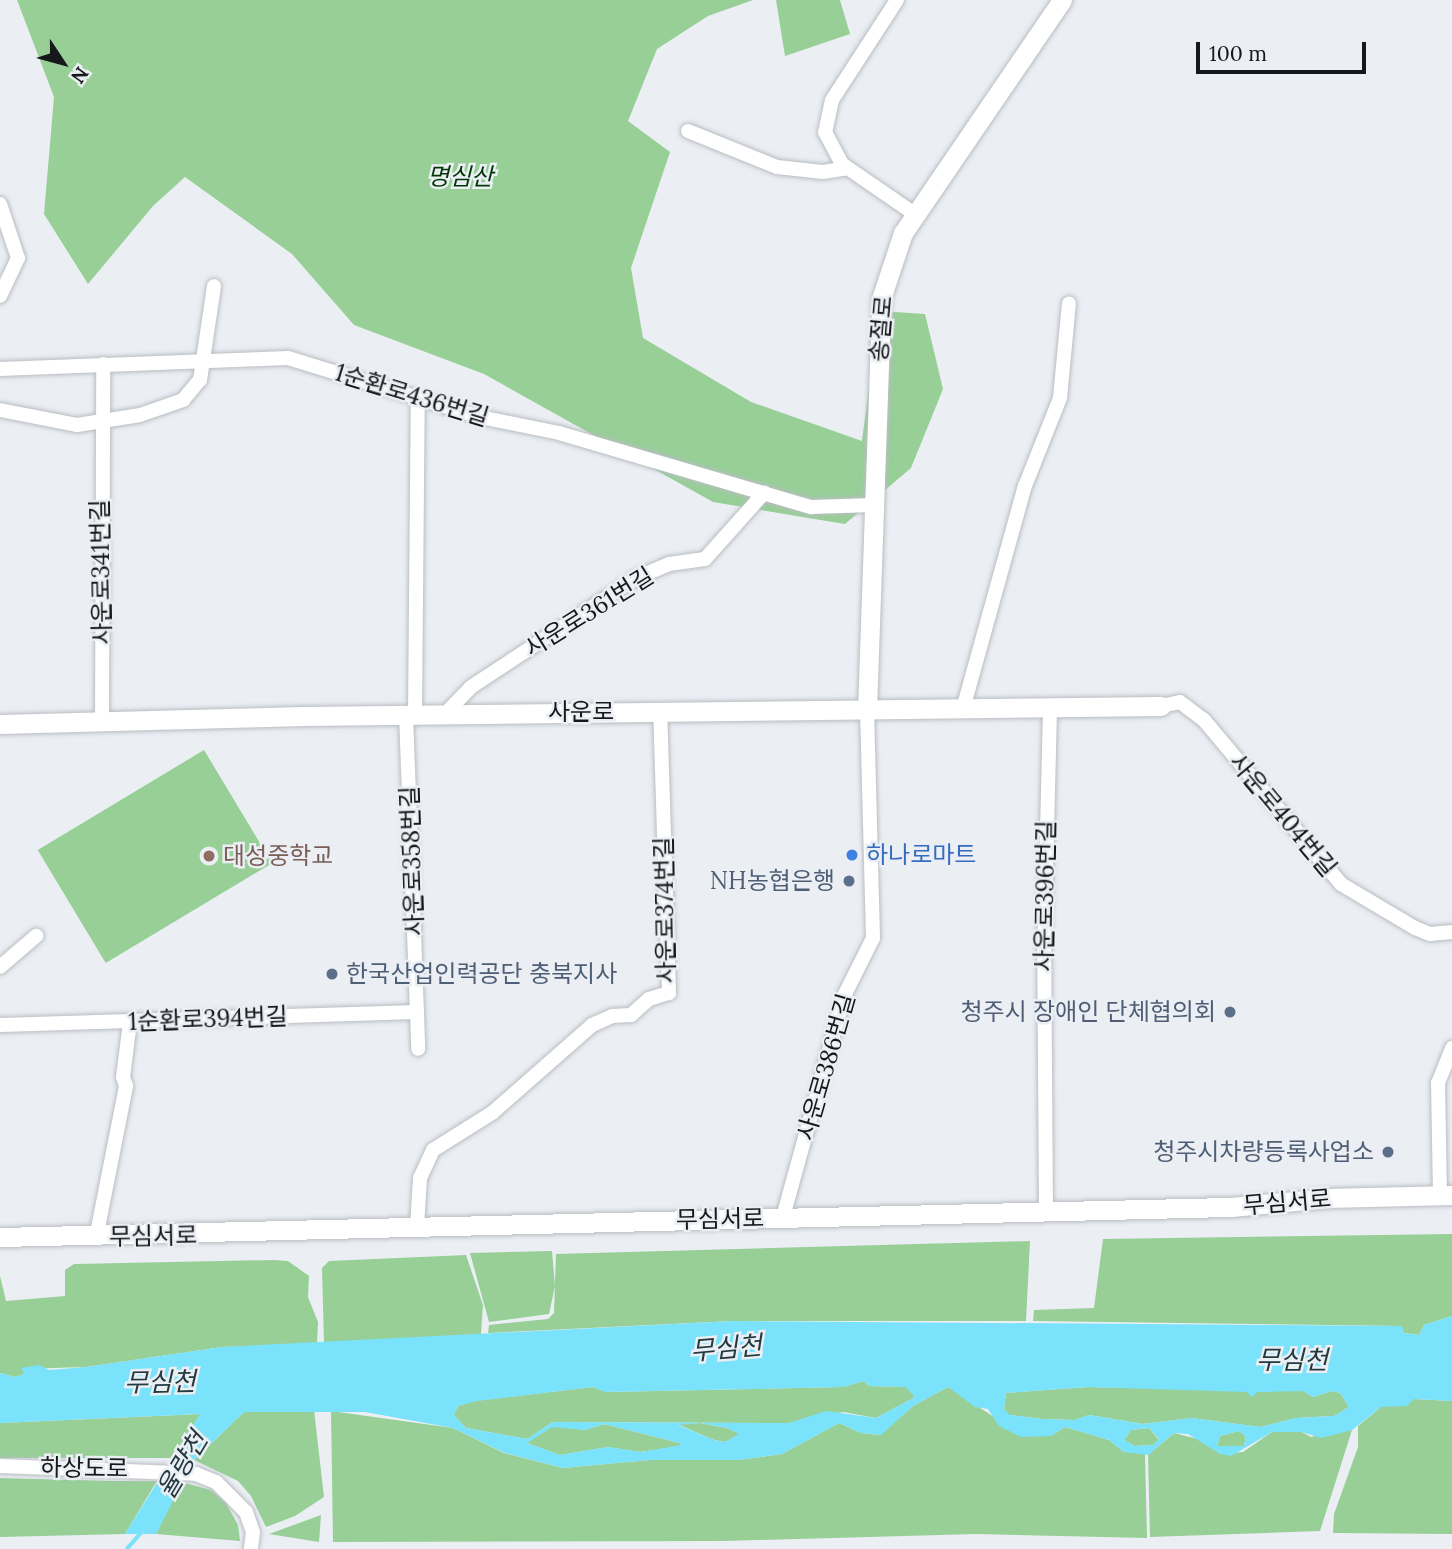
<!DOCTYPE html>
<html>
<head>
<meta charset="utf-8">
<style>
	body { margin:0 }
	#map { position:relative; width:1452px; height:1549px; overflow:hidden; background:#ebeff4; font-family:Lora,"Noto Sans KR",serif }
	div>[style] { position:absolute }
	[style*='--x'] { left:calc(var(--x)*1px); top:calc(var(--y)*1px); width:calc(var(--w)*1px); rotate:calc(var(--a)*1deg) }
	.green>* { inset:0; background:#97cf97; transform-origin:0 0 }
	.water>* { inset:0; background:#7ae2fa }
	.stream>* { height:3.5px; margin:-1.75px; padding:0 1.75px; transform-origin:1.75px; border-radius:1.75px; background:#7ae2fa }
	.roads { filter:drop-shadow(0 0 2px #b9bdc2) drop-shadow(0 0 2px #b9bdc2) }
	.street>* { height:14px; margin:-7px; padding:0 7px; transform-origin:7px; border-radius:7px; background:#fff }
	.secondary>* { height:19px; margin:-9.5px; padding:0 9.5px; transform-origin:9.5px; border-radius:9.5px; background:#fff }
	.dots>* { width:19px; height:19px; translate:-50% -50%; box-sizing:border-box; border:4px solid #ebeff4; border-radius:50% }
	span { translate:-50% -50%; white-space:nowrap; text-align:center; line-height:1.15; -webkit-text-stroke:5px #ebeff4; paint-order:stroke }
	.park-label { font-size:24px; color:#003706; font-style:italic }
	.street-label { font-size:24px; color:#17181a }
	.shop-label { font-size:24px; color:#366cbe }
	.left { translate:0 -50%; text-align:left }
	.education-label { font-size:24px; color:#785e54 }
	.service-label { font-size:24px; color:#4e5e75 }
	.right { translate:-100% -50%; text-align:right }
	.water-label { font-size:26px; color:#223a40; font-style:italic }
	.north { position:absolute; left:28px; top:28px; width:70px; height:70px; -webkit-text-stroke:5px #ebeff4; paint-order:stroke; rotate:126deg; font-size:19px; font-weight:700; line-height:28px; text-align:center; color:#17181a }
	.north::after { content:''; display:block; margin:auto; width:24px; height:32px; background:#17181a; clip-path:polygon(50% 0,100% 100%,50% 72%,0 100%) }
	.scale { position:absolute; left:1196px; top:42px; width:170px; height:32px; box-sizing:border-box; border:4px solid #17181a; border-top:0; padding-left:9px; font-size:21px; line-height:24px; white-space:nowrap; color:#17181a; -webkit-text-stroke:5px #ebeff4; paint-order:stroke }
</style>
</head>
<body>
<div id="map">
	<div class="green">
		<div style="clip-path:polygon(17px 0,753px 0,708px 16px,657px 49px,628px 121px,670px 152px,631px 268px,643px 338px,751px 402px,862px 441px,879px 311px,925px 314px,943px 389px,911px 468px,845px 524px,713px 502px,484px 374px,354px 325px,292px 254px,185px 177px,153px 206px,88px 284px,44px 214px,54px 97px)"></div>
		<div style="clip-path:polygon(776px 0,840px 0,850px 34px,785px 56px)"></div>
		<div style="left:204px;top:750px;width:132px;height:194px;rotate:59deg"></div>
		<div style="clip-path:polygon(1452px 1234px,1452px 1316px,1424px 1325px,1419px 1335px,1404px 1333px,1401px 1326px,1033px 1321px,1034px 1310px,1094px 1308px,1103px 1239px)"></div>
		<div style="clip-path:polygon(1030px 1241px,1026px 1321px,733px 1321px,488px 1333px,489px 1325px,548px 1319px,554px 1313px,556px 1254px)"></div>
		<div style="clip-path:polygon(552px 1251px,555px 1286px,549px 1314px,489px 1322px,470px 1253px)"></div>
		<div style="clip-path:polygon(466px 1255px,483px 1305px,481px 1334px,324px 1343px,322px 1268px,329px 1261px)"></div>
		<div style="clip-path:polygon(274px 1260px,288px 1261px,309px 1276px,308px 1297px,318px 1322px,317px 1344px,222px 1347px,86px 1367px,22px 1369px,25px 1374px,15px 1377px,0 1373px,0 1276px,6px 1301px,65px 1296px,65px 1270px,74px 1264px)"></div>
		<div style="clip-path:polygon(864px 1381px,869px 1386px,906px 1387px,915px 1397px,876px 1418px,843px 1412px,789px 1423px,553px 1422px,527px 1439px,466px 1428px,454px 1415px,458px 1406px,474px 1401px,593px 1387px,606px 1392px,843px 1387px)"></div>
		<div style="clip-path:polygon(948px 1387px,994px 1417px,1051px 1436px,1065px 1427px,1109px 1440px,1124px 1452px,1145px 1452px,1147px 1538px,976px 1534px,723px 1541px,333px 1542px,331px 1411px,453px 1428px,504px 1453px,563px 1468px,649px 1460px,738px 1460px,782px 1454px,839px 1423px,861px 1433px,880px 1435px,913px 1406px)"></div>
		<div style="clip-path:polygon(1088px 1387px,1303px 1391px,1313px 1397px,1332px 1391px,1340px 1393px,1349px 1407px,1334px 1416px,1296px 1418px,1260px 1427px,1192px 1418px,1143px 1424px,1089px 1415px,1075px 1420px,1042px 1419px,1009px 1415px,1004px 1409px,1006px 1393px)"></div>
		<div style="clip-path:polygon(1414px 1399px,1452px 1401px,1452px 1534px,1333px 1533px,1334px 1514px,1358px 1447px,1358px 1426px,1381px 1407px)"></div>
		<div style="clip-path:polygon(314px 1410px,324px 1497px,295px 1516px,266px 1527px,251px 1496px,238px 1481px,194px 1460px,244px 1412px)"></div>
		<div style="clip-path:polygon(201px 1414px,172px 1458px,0 1458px,0 1423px)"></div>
		<div style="clip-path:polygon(700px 1423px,727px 1428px,740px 1434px,725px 1442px,714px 1440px,677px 1424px)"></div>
		<div style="clip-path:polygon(604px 1424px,680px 1443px,681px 1446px,640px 1452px,608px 1447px,560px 1455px,527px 1443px,552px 1426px,585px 1430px)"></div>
		<div style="clip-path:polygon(1149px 1428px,1159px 1440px,1153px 1445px,1135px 1446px,1124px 1440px,1131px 1430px)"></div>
		<div style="clip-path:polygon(1348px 1428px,1352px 1430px,1320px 1531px,1150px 1537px,1148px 1455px,1174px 1433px,1202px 1440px,1220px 1454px,1243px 1452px,1272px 1432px,1302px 1432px,1311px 1437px)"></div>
		<div style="clip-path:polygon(1239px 1431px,1246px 1436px,1244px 1446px,1217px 1446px,1220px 1436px)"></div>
		<div style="clip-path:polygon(0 1478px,114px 1481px,157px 1481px,125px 1534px,0 1537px)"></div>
		<div style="clip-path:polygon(181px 1482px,211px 1490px,226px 1503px,238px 1525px,240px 1541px,156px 1534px)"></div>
		<div style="clip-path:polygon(321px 1515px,319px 1542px,269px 1534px)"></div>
	</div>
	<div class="water">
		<div style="clip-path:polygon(evenodd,1452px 1316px,1452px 1401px,1414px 1399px,1407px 1406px,1381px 1407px,1352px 1430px,1321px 1438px,1302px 1432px,1272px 1432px,1231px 1456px,1220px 1454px,1188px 1434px,1174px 1433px,1148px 1455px,1124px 1452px,1109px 1440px,1065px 1427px,1051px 1436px,1021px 1437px,999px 1426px,988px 1409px,975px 1407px,948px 1387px,913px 1406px,881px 1435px,861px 1433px,839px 1423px,782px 1454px,738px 1460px,649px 1460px,563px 1468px,505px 1453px,453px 1428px,365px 1412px,244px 1412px,194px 1460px,156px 1534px,125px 1534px,200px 1414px,0 1423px,0 1373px,15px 1377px,24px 1374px,21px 1368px,39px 1365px,49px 1370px,86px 1367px,222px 1347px,733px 1321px,1402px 1326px,1404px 1333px,1419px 1335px,1424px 1325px,1452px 1316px,864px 1381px,869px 1386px,906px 1387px,915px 1397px,876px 1418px,826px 1411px,789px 1423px,553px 1422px,527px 1439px,466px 1428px,454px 1415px,458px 1406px,477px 1401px,593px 1387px,605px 1392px,843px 1387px,864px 1381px,1452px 1316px,1088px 1387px,1247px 1392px,1251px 1397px,1258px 1392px,1303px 1391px,1313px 1397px,1332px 1391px,1340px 1393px,1349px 1407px,1334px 1416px,1296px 1418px,1260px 1427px,1192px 1418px,1143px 1424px,1089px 1415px,1075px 1420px,1042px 1419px,1010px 1415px,1004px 1409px,1006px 1393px,1088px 1387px,1452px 1316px,700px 1423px,727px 1428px,739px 1434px,725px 1442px,714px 1440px,678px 1425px,700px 1423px,1452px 1316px,604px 1424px,680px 1443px,681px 1445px,641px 1452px,608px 1447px,560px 1455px,527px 1443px,552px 1427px,585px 1430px,604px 1424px,1452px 1316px,1149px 1428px,1159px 1439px,1153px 1445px,1135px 1446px,1124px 1440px,1131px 1430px,1149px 1428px,1452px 1316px,1239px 1431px,1246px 1437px,1244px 1446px,1217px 1446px,1220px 1436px,1239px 1431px)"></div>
	</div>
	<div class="stream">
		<div style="--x:127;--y:1549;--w:23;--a:-49"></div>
	</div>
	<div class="roads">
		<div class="street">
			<div style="--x:897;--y:0;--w:119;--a:123"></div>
			<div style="--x:832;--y:100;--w:33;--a:102"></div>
			<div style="--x:825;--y:132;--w:36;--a:62"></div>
			<div style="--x:842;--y:164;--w:90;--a:34.6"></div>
			<div style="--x:688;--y:131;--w:96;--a:22"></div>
			<div style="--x:777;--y:167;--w:46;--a:6.2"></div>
			<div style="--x:823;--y:172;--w:24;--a:-9"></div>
			<div style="--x:0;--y:204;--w:57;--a:71.6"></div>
			<div style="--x:18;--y:258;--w:42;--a:115.3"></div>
			<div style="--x:0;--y:369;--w:288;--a:-2.2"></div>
			<div style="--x:288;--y:358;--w:201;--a:17.1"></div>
			<div style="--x:480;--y:417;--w:81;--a:11.4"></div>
			<div style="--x:559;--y:433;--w:263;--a:16.4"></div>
			<div style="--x:811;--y:507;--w:62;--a:-1.8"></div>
			<div style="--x:0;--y:410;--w:78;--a:11"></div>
			<div style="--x:77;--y:425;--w:64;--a:-9"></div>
			<div style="--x:140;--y:415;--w:46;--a:-19.2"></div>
			<div style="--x:183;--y:400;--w:26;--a:-50"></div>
			<div style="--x:200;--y:380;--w:95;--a:-81.5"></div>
			<div style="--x:1161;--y:706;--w:19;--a:-12"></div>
			<div style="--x:1180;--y:702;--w:30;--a:37"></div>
			<div style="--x:1204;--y:720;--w:214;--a:50.1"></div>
			<div style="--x:1341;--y:884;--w:86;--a:30.7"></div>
			<div style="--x:1415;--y:928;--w:16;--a:22"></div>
			<div style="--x:1430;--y:934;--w:22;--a:-5"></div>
			<div style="--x:963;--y:709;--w:231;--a:-74.5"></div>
			<div style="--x:1025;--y:486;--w:95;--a:-68.3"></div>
			<div style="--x:1060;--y:398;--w:95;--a:-84.6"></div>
			<div style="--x:406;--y:714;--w:335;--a:87.9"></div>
			<div style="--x:415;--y:714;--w:315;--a:-89.5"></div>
			<div style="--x:445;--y:714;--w:37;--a:-46"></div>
			<div style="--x:471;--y:687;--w:198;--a:-33.4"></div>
			<div style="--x:636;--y:578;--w:36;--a:-23"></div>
			<div style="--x:669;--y:564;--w:36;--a:-8"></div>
			<div style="--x:705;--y:559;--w:89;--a:-48.2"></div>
			<div style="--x:102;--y:721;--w:357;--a:-89.8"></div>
			<div style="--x:0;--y:967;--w:48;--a:-40.7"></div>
			<div style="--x:0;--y:1025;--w:417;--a:-1.8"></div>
			<div style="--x:1440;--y:1196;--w:113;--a:-91"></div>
			<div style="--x:1438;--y:1083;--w:38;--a:-68"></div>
			<div style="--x:1046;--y:1210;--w:255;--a:-90.4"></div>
			<div style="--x:1044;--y:955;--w:248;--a:-88.6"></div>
			<div style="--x:783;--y:1217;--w:229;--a:-74.6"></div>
			<div style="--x:844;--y:996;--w:65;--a:-63.4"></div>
			<div style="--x:873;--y:938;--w:228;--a:-91.5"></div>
			<div style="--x:417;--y:1227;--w:49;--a:-86.5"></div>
			<div style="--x:420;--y:1178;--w:31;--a:-65"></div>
			<div style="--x:433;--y:1150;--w:70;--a:-32.1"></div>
			<div style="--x:492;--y:1113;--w:133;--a:-41.3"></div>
			<div style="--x:592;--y:1025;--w:22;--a:-24"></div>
			<div style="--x:612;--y:1016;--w:19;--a:-3"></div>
			<div style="--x:631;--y:1015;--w:24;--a:-42"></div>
			<div style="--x:649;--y:999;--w:21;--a:-17"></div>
			<div style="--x:669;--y:993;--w:281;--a:-91.8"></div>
			<div style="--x:96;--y:1238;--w:155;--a:-78.8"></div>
			<div style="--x:126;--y:1086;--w:9;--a:-108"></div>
			<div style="--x:123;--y:1077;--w:55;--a:-82.7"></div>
			<div style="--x:0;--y:1466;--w:196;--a:2.3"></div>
			<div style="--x:196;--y:1474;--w:22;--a:22"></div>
			<div style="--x:216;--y:1482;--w:42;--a:45"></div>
			<div style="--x:246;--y:1512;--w:21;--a:71"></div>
			<div style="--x:253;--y:1532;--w:17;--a:97"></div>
		</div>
		<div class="secondary">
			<div style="--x:867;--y:710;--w:411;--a:-88"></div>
			<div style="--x:881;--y:299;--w:70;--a:-71.6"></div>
			<div style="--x:903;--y:233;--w:282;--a:-55.7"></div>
			<div style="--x:0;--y:724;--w:304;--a:-1.5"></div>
			<div style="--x:304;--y:716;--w:857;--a:-0.67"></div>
			<div style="--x:0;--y:1237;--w:1231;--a:-1.4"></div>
			<div style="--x:1231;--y:1207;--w:96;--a:-5.4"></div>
			<div style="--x:1327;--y:1198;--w:125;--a:-1.4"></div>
		</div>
	</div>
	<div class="dots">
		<div style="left:852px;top:855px;background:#3f7fe0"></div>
		<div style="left:209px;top:856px;background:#8d6e63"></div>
		<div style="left:849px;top:881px;background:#5c6f8a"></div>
		<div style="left:332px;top:974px;background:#5c6f8a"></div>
		<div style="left:1230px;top:1012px;background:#5c6f8a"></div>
		<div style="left:1388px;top:1152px;background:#5c6f8a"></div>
	</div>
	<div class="park-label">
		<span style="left:460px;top:177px">명심산</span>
	</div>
	<div class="street-label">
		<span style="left:881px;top:329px;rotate:-85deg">송절로</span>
		<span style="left:412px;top:395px;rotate:17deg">1순환로436번길</span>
		<span style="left:101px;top:572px;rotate:-91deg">사운로341번길</span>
		<span style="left:589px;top:612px;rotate:-32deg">사운로361번길</span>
		<span style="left:581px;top:712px">사운로</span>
		<span style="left:1283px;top:815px;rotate:50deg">사운로404번길</span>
		<span style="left:412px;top:861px;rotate:-92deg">사운로358번길</span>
		<span style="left:1045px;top:896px;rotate:-89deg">사운로396번길</span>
		<span style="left:665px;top:910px;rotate:-91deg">사운로374번길</span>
		<span style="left:208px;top:1019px;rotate:-2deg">1순환로394번길</span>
		<span style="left:826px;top:1067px;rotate:-74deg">사운로386번길</span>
		<span style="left:1287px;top:1202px;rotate:-5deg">무심서로</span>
		<span style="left:720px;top:1219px;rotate:-1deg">무심서로</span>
		<span style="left:153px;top:1236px;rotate:-1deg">무심서로</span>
		<span style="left:84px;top:1468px;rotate:1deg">하상도로</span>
	</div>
	<div class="shop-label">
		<span class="left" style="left:866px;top:855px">하나로마트</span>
	</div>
	<div class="education-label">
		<span class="left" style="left:223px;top:856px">대성중학교</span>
	</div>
	<div class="service-label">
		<span class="right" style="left:835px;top:881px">NH농협은행</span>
		<span class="left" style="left:346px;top:974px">한국산업인력공단 충북지사</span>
		<span class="right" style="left:1216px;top:1012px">청주시 장애인 단체협의회</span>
		<span class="right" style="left:1374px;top:1152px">청주시차량등록사업소</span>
	</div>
	<div class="water-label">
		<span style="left:726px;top:1348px;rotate:-5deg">무심천</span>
		<span style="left:1292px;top:1360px">무심천</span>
		<span style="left:160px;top:1382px;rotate:-1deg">무심천</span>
		<span style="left:182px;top:1465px;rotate:-59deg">율량천</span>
	</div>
	<div class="north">N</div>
	<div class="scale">100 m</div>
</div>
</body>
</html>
